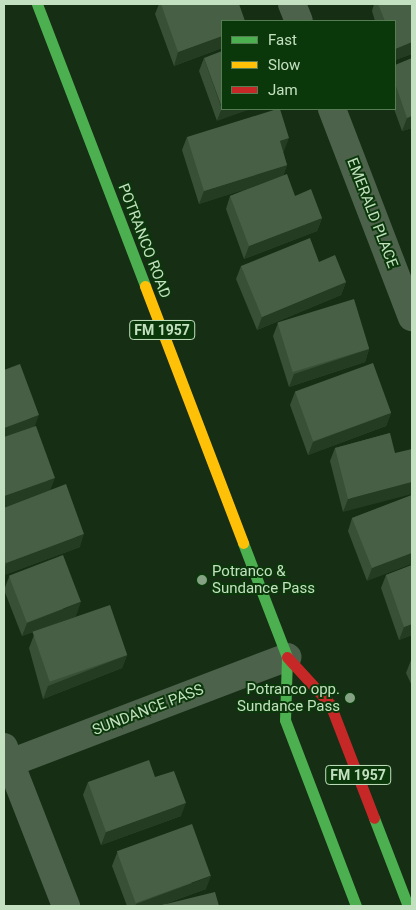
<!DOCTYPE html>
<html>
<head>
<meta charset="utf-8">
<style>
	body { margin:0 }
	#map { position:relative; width:416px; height:910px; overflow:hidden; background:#152e14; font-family:Roboto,sans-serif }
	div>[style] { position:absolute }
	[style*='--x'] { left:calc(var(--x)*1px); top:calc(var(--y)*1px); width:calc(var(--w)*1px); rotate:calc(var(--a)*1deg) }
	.street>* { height:28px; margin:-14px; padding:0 14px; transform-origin:14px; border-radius:14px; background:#4d624b }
	.fast>* { height:11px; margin:-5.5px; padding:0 5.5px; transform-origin:5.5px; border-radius:5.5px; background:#4caf50 }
	.slow>* { height:11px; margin:-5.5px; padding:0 5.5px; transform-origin:5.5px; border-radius:5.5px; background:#ffc107 }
	.jam>* { height:11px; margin:-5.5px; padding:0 5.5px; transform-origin:5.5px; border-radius:5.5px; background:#c62828 }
	.wall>* { inset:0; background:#385036 }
	.shaded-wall>* { inset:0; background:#243c22 }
	.building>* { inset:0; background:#476045; transform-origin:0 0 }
	.dots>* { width:14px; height:14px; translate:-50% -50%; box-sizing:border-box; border:2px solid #0b380a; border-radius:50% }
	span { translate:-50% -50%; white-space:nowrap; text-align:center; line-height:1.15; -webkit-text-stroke:4px #0b380a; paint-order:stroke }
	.shield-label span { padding:1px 4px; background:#0b380a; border:1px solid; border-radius:4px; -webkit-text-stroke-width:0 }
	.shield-label { font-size:14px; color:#c3e1c0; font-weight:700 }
	.street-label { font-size:15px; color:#c3e1c0 }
	.poi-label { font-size:15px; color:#c3e1c0 }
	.left { translate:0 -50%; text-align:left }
	.right { translate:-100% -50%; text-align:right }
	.frame { position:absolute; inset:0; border:5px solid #c3e1c0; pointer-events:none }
	.legend { position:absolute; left:221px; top:20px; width:175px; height:90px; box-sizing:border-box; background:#0b380a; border:1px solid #557c53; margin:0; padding:6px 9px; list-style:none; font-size:15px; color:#c3e1c0 }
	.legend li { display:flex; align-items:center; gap:10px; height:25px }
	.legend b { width:25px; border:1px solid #557c53 }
</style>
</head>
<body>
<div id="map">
	<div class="street">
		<div style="--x:292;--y:4;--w:18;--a:68"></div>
		<div style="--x:332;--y:109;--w:223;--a:69"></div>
		<div style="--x:4;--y:747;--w:171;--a:68.7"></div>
		<div style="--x:10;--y:763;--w:297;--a:-20.9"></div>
	</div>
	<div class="fast">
		<div style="--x:37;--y:4;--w:302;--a:69"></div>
		<div style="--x:243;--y:543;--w:122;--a:68.9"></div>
		<div style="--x:287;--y:657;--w:63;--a:91.8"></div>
		<div style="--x:285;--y:720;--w:199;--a:69.1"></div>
		<div style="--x:374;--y:818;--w:94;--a:68.9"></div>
	</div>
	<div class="slow">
		<div style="--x:145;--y:286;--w:275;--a:69.1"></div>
	</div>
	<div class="jam">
		<div style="--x:287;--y:657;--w:64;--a:47.5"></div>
		<div style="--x:330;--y:704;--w:122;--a:68.9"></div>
	</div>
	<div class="wall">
		<div style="clip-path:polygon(159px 4px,239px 4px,222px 21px,222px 48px,174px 66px,155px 14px)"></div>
		<div style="clip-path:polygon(374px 4px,412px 4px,412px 54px,395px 60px,395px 21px,375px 21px,372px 11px)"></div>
		<div style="clip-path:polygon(204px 58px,222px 109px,217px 121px,199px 71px)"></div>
		<div style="clip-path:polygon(395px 65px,412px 128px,402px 131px,394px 109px)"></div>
		<div style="clip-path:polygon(187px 137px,284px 151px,283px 152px,287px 165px,283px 176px,295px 196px,322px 218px,317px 231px,244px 259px,226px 209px,230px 196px,254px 186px,199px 204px,182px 150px)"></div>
		<div style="clip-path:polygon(319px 262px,346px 282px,341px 295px,257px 330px,236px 279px,241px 266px)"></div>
		<div style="clip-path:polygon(278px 323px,369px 349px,365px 362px,289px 387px,273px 336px)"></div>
		<div style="clip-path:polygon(4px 370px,34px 426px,50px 490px,80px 547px,4px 575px)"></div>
		<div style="clip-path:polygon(295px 392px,391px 413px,386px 426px,308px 455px,290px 405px)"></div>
		<div style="clip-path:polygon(390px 433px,343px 512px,330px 461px,335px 448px)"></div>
		<div style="clip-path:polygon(412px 495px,367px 581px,348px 531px,352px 518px)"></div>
		<div style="clip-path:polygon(412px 565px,412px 635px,399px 640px,381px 588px,386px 575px)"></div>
		<div style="clip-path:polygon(9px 577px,76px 616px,22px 636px,4px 590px)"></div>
		<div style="clip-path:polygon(34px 635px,127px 655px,122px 668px,43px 699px,29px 648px)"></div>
		<div style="clip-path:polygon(411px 660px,412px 660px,412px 686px,406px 673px)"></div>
		<div style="clip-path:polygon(155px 777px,181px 816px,101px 845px,83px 795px,88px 782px)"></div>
		<div style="clip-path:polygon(117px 853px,206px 889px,165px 904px,219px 906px,127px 906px,112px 866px)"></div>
	</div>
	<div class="shaded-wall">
		<div style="clip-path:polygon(222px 36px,222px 48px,174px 66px,178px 52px)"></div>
		<div style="clip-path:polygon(412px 42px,412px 54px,395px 60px,395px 49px)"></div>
		<div style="clip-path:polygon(222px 108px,222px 109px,251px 109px,217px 121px)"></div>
		<div style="clip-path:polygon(412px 116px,412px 128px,402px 131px,407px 118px)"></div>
		<div style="clip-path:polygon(289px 138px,284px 151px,275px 154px,280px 141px)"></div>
		<div style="clip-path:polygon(287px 165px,282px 178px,199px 204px,204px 191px)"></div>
		<div style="clip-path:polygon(322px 218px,317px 231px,244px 259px,249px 246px)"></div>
		<div style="clip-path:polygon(346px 282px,341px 295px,257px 330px,262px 317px)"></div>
		<div style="clip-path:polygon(369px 349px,365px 362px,289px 387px,294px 374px)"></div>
		<div style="clip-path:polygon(391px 413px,386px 426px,308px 455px,313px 442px)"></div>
		<div style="clip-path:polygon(39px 415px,34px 428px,4px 439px,4px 428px)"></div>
		<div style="clip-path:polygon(55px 478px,50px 491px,4px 508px,4px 496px)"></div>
		<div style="clip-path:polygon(412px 482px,412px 494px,343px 512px,348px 499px)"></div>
		<div style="clip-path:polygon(84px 534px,80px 547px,4px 575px,4px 570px,6px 563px)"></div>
		<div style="clip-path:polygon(412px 553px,412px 564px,367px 581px,372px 568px)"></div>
		<div style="clip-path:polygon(81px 602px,76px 616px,22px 636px,27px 623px)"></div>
		<div style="clip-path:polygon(412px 624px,412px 635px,399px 640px,404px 627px)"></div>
		<div style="clip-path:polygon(127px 655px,122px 668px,43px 699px,48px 686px)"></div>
		<div style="clip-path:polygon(186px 803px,181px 816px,101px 845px,106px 832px)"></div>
		<div style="clip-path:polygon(211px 876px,206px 889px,159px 906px,135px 906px,136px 904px)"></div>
	</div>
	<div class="building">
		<div style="clip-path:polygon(161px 4px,239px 4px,245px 21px,222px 21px,222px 36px,178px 52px)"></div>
		<div style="clip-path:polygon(378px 4px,412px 4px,412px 42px,395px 49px,395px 21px,385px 21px)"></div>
		<div style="clip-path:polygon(222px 51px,222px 108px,204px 58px)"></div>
		<div style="clip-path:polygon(412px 58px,412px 116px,407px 118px,395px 83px,395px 65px)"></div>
		<div style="clip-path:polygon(277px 109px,280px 109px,289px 138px,280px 141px,287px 165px,204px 191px,187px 137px)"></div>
		<div style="clip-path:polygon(287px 174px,295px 196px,311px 189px,322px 218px,249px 246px,230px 196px)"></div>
		<div style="clip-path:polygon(310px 238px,319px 262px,335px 255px,346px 282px,262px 317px,241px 266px)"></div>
		<div style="left:354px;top:299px;width:52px;height:80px;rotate:73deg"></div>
		<div style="left:373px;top:363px;width:53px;height:83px;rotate:70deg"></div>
		<div style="clip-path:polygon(20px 364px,39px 415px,4px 428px,4px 370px)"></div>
		<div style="clip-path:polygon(36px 426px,55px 478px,4px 496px,4px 437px)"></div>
		<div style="clip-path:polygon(390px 433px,395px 453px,412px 449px,412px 482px,348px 499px,335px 448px)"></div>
		<div style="clip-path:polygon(66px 484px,84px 534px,6px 563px,4px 555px,4px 508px)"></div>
		<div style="clip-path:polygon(412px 495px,412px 553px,372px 568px,352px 518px)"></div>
		<div style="left:63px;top:555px;width:50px;height:58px;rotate:69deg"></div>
		<div style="clip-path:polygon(412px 565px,412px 624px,404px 627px,386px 575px)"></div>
		<div style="left:110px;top:605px;width:53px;height:82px;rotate:71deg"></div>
		<div style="clip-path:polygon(149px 760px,155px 777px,174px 771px,186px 803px,106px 832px,88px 782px)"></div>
		<div style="left:192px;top:824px;width:55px;height:80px;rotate:70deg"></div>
		<div style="clip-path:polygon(215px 892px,219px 906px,158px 906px)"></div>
	</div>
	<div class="dots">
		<div style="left:202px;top:580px;background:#86a284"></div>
		<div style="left:350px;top:698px;background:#86a284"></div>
	</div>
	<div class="shield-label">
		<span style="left:162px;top:330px">FM 1957</span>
		<span style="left:358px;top:775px">FM 1957</span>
	</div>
	<div class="street-label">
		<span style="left:372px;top:213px;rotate:69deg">EMERALD PLACE</span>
		<span style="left:144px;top:241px;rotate:69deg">POTRANCO ROAD</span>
		<span style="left:148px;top:710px;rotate:-21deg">SUNDANCE PASS</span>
	</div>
	<div class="poi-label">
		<span class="left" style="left:212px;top:580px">Potranco &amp;<br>Sundance Pass</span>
		<span class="right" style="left:340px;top:698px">Potranco opp.<br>Sundance Pass</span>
	</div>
	<div class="frame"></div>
	<ul class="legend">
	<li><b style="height:6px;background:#4caf50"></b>Fast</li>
	<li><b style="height:6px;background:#ffc107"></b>Slow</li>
	<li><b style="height:6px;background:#c62828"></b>Jam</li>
	</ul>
</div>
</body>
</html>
